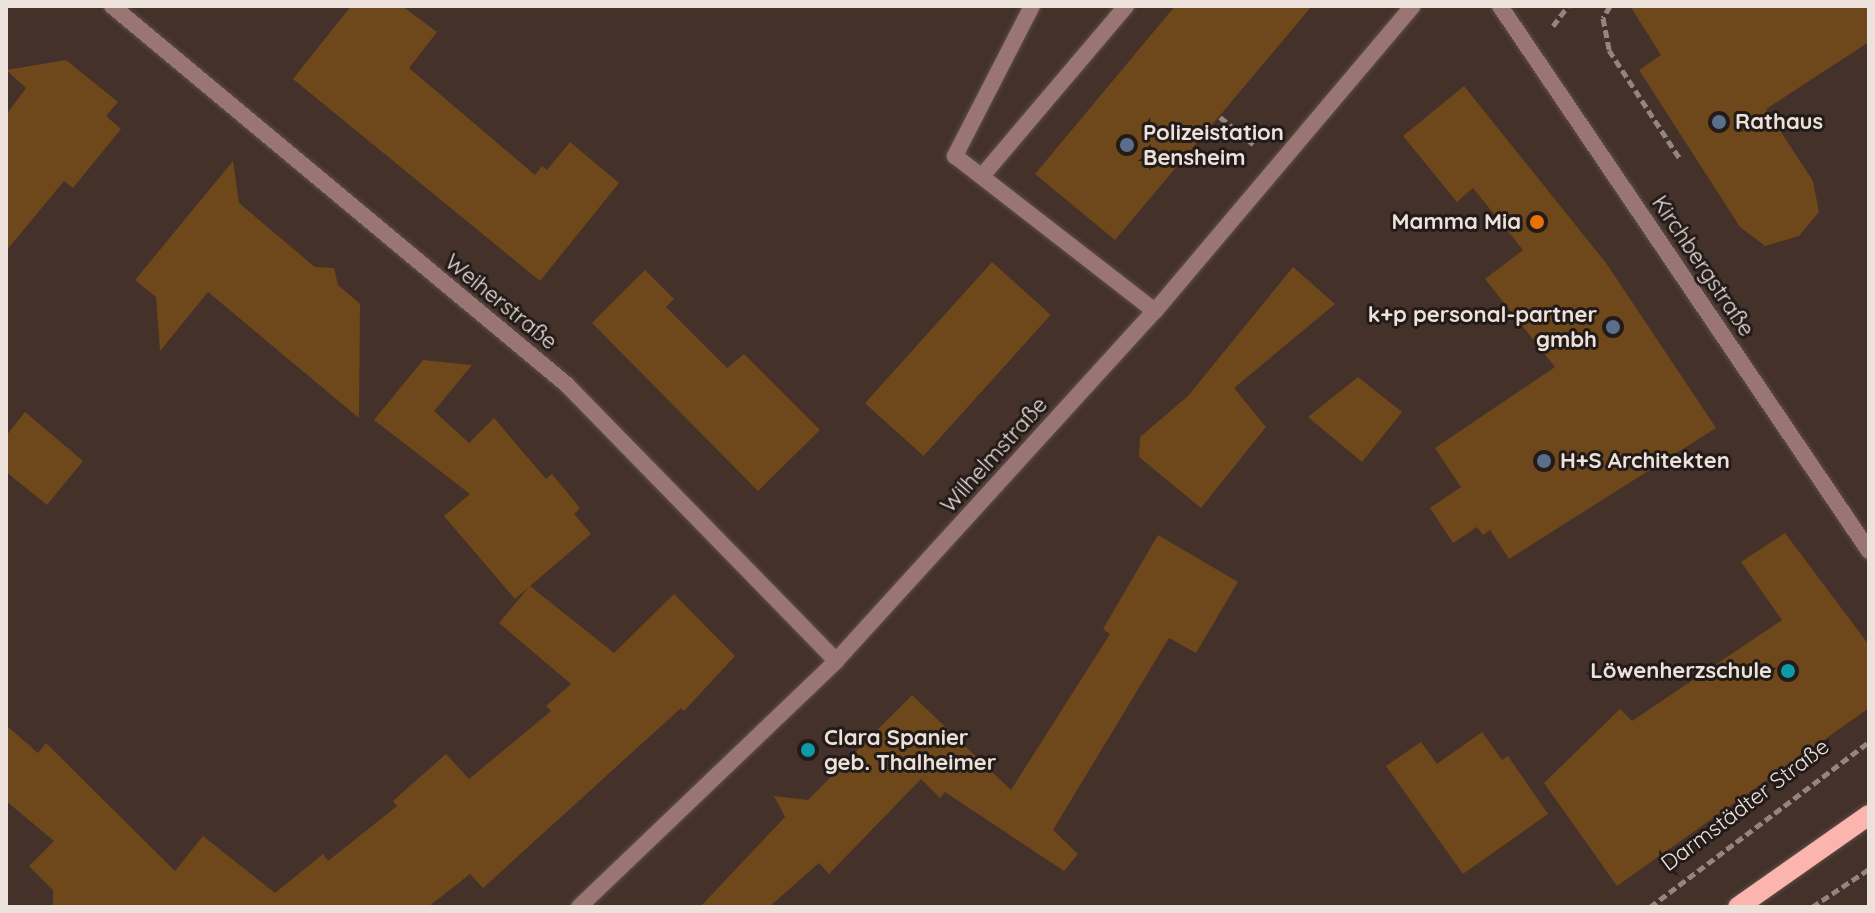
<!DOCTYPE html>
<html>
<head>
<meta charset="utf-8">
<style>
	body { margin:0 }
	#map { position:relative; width:1875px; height:913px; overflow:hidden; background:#43312a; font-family:Quicksand,sans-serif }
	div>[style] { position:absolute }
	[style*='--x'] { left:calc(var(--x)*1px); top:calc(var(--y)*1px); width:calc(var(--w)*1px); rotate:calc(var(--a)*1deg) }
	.building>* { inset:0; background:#6e471b; transform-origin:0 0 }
	.path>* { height:5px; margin-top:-2.5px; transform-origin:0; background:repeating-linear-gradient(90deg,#94857f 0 8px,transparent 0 12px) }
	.roads { filter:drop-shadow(0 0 2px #5e4d46) drop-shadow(0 0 2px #5e4d46) }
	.service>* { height:16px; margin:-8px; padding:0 8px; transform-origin:8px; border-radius:8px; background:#997673 }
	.minor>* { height:16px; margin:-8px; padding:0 8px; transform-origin:8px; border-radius:8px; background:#997673 }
	.primary>* { height:20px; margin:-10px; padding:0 10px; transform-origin:10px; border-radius:10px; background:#fbb4ae }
	.dots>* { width:22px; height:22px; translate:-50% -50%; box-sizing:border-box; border:4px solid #231b18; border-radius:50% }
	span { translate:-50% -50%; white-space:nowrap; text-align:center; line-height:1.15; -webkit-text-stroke:6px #231b18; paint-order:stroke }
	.poi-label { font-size:22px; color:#ede1dc; font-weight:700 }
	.left { translate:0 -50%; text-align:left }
	.right { translate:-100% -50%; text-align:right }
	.street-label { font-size:22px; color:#ede1dc }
	.frame { position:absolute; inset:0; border:8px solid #ede1dc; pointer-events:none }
</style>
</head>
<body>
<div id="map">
	<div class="building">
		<div style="clip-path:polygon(351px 6px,402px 6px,437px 32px,409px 68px,535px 175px,542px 166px,547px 170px,570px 142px,619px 183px,540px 281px,293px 79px)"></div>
		<div style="clip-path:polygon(1175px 6px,1312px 6px,1115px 240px,1035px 174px)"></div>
		<div style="clip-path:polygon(1630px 6px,1869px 6px,1869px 42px,1766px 109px,1813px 181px,1819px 212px,1799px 236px,1765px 246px,1740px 227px,1639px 70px,1661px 55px)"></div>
		<div style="clip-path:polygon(66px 60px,118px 102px,106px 116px,121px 129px,73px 188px,64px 181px,6px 251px,6px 115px,26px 88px,6px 70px)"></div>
		<div style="clip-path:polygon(1464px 86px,1606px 263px,1716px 428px,1509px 559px,1490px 530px,1483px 535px,1477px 527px,1453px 543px,1430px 508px,1461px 487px,1435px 448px,1555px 367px,1485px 279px,1523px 250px,1473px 188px,1457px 202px,1403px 136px)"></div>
		<div style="clip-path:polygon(233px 161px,239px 203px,315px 267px,334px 268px,338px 285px,360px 304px,359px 418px,208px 292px,160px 351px,156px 297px,135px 280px)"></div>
		<div style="left:992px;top:262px;width:79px;height:190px;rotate:42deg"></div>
		<div style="clip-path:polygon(1293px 267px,1335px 304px,1234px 388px,1266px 427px,1201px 508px,1139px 457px,1140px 437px,1188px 396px)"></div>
		<div style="clip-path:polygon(645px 270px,674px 299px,666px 307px,727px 368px,744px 354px,820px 430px,758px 491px,592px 323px)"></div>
		<div style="clip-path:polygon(423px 360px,472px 365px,434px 411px,469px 443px,494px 418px,546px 479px,552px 474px,580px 508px,574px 514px,591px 534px,530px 586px,614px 653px,674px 594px,735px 656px,684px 711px,681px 708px,483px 888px,470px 874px,428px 907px,53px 907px,53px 890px,29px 866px,54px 841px,6px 801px,6px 725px,38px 753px,46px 743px,175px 871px,203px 836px,275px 893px,323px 854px,328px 861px,397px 806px,393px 801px,446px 754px,469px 779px,551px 711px,546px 706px,571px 684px,499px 623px,529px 587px,515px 599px,444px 516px,470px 494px,374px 420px)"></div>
		<div style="clip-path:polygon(1358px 377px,1402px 412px,1362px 462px,1308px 417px)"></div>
		<div style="clip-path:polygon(25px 412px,83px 461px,47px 505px,6px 472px,6px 436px)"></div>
		<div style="clip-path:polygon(1785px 533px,1869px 645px,1869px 708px,1617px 886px,1544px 783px,1620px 709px,1632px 721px,1782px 620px,1741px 562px)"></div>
		<div style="clip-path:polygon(1158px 535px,1238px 582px,1196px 653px,1169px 638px,1053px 830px,1078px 854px,1064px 871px,945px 792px,940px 798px,921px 779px,829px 874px,819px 863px,769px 907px,700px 907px,785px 817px,774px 796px,808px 800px,912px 695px,1011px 790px,1110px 634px,1103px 629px)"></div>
		<div style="clip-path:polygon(1482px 732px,1502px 760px,1508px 756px,1548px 814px,1463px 874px,1386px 766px,1421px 742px,1437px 764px)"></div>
	</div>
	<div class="path">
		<div style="--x:1610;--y:6;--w:14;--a:120"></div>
		<div style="--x:1603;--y:18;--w:33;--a:79"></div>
		<div style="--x:1609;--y:50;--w:130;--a:56.9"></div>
		<div style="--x:1553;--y:26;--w:25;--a:-53"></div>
		<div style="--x:1220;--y:117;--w:43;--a:39.3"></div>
		<div style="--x:1650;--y:907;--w:274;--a:-37"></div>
		<div style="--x:1812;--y:907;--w:69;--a:-33.7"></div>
	</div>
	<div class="roads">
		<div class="service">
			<div style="--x:1032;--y:6;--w:169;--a:117.2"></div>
			<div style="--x:955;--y:156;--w:253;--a:37.8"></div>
			<div style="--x:982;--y:176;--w:223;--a:-49.7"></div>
		</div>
		<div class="minor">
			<div style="--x:112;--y:6;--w:592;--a:39.79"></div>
			<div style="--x:567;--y:385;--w:385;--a:45.7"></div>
			<div style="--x:1500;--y:6;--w:658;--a:55.9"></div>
			<div style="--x:579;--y:907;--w:356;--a:-43.7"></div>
			<div style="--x:836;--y:661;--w:474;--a:-47.7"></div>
			<div style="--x:1155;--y:311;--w:399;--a:-49.8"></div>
		</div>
		<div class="primary">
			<div style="--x:1738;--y:907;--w:160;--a:-35.1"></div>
		</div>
	</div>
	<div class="dots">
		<div style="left:1719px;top:122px;background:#5c6f8a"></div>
		<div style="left:1127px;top:145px;background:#5c6f8a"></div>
		<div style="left:1537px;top:222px;background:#e8710a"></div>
		<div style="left:1613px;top:327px;background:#5c6f8a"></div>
		<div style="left:1544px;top:461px;background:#5c6f8a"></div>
		<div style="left:1788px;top:671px;background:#0f9aa8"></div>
		<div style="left:808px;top:750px;background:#0f9aa8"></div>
	</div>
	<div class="poi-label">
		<span class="left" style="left:1735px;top:122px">Rathaus</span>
		<span class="left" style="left:1143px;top:145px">Polizeistation<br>Bensheim</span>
		<span class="right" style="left:1521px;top:222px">Mamma Mia</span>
		<span class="right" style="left:1597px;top:327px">k+p personal-partner<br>gmbh</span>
		<span class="left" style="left:1560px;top:461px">H+S Architekten</span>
		<span class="right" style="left:1772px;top:671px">Löwenherzschule</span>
		<span class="left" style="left:824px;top:750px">Clara Spanier<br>geb. Thalheimer</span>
	</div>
	<div class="street-label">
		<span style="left:1703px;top:266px;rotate:56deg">Kirchbergstraße</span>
		<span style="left:501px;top:302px;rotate:39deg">Weiherstraße</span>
		<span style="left:994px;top:455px;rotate:-48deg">Wilhelmstraße</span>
		<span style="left:1745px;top:805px;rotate:-37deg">Darmstädter Straße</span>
	</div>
	<div class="frame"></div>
</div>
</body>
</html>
